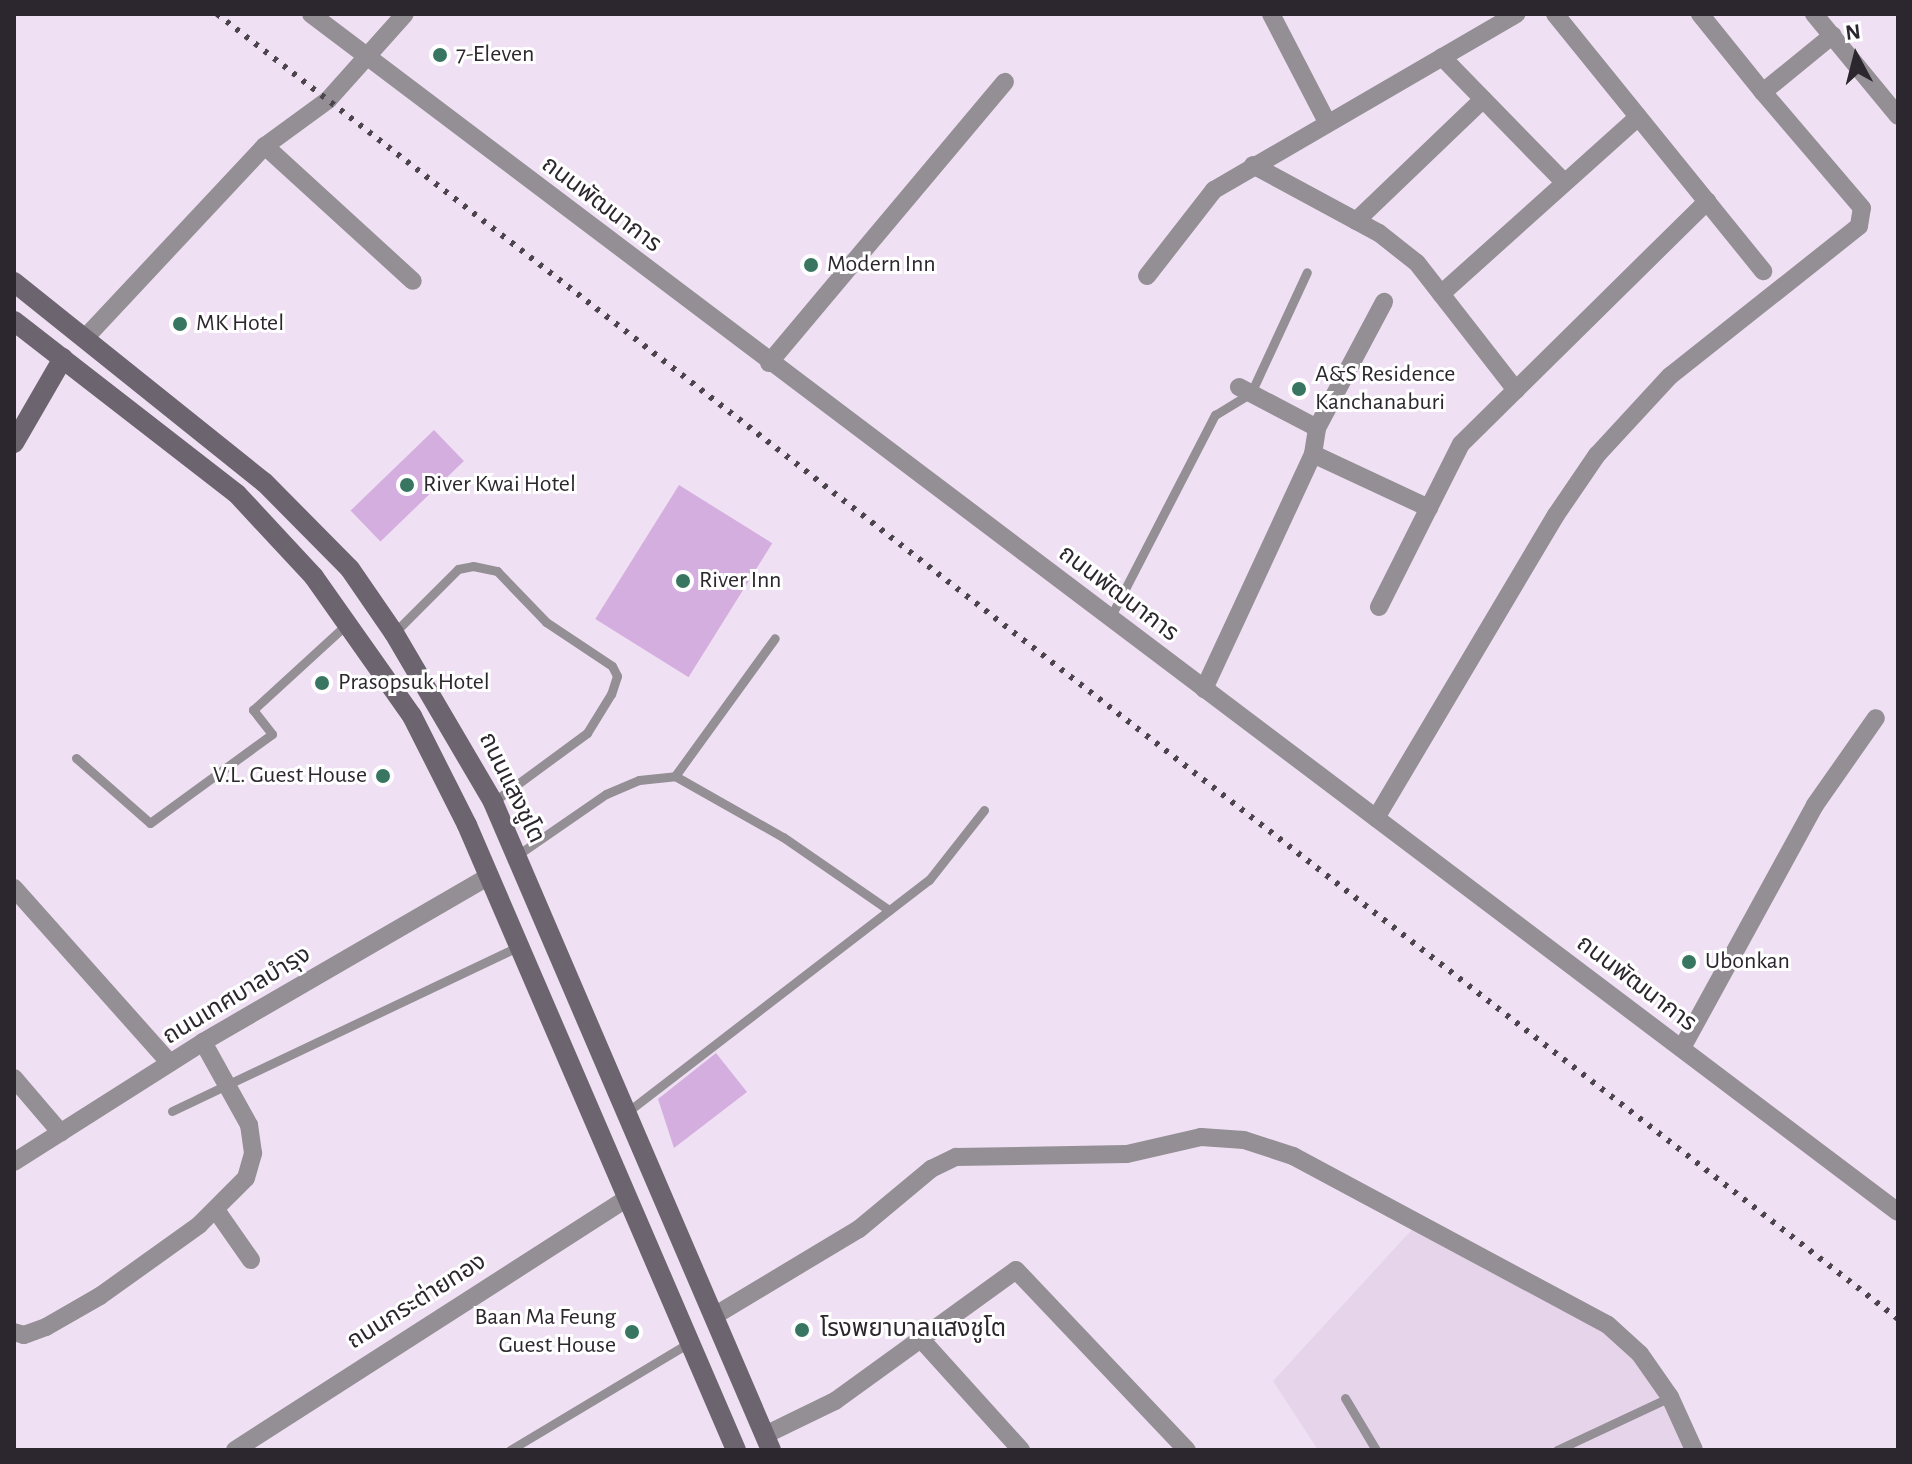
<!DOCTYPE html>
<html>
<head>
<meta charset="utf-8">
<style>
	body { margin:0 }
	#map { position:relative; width:1912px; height:1464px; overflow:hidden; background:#efe1f3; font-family:"Alegreya Sans","Noto Sans Thai",sans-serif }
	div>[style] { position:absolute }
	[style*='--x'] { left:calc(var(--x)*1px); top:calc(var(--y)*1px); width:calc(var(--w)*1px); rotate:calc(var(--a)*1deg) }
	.built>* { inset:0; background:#e6d4eb }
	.building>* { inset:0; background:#d5aee0; transform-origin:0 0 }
	.service>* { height:9px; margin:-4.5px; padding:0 4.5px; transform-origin:4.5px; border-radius:4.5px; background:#948e95 }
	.minor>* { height:18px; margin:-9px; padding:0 9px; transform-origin:9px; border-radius:9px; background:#948e95 }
	.secondary>* { height:20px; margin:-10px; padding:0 10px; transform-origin:10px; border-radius:10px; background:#6c646f }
	.rail>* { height:6px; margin-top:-3px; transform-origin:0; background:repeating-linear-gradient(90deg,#4c454e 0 4px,transparent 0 12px) }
	.dots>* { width:22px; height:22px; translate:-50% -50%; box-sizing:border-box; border:4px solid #fff; border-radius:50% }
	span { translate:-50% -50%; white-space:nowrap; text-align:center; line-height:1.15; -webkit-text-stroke:6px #fff; paint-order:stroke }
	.poi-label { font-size:24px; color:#2c272e }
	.left { translate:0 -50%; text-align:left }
	.right { translate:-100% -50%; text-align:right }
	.street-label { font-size:24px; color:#2c272e }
	.frame { position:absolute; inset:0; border:16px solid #2c272e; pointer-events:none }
	.north { position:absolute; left:1816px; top:16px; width:80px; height:80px; -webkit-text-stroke:6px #fff; paint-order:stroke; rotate:353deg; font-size:22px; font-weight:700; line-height:32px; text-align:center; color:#2c272e }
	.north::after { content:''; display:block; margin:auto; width:28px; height:36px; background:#2c272e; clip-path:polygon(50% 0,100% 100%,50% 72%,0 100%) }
</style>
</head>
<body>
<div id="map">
	<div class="built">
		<div style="clip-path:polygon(1418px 1223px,1640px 1354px,1694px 1450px,1318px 1450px,1273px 1381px)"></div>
	</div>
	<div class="building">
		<div style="left:434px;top:430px;width:43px;height:116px;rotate:46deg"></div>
		<div style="left:679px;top:485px;width:110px;height:158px;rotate:32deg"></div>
		<div style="clip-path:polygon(716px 1053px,747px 1092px,674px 1148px,658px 1099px)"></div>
	</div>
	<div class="service">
		<div style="--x:1110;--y:618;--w:229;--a:-62.7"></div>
		<div style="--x:1215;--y:415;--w:42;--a:-31.4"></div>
		<div style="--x:1251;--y:393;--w:133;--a:-65.2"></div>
		<div style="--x:395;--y:632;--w:89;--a:-45"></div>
		<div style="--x:458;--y:569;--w:15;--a:-11"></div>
		<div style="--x:473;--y:566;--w:25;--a:12"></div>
		<div style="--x:497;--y:571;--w:71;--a:46.1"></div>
		<div style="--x:546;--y:622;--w:79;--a:33.7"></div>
		<div style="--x:612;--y:666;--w:11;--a:63"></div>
		<div style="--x:617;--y:676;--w:19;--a:108"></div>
		<div style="--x:611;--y:694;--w:46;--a:121.6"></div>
		<div style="--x:587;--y:733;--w:117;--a:143.7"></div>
		<div style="--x:76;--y:758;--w:98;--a:41.3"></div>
		<div style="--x:150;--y:823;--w:151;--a:-36.1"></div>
		<div style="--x:272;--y:734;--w:31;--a:-128"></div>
		<div style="--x:253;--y:710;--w:127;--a:-42.5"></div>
		<div style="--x:675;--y:776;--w:170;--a:-54.1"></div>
		<div style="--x:516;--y:856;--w:109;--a:-34.6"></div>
		<div style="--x:606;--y:794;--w:36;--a:-23"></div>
		<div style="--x:639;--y:780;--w:36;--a:-6"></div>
		<div style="--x:675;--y:776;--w:124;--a:29.5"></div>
		<div style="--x:783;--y:837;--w:129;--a:34.6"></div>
		<div style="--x:172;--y:1111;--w:383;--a:-25.4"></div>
		<div style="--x:626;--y:1113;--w:382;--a:-37.6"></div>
		<div style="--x:929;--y:880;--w:89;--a:-51.8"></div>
		<div style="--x:1345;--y:1398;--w:61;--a:59.2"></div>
		<div style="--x:510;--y:1450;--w:209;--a:-30.9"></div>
		<div style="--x:1557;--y:1450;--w:125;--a:-25.1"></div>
	</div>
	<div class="minor">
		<div style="--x:311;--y:14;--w:1988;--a:37.05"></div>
		<div style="--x:1271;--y:14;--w:119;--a:62.6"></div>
		<div style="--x:1555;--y:14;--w:331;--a:51"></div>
		<div style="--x:1700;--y:14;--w:100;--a:51.1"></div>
		<div style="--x:1814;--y:14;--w:132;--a:50.5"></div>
		<div style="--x:1442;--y:57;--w:173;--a:45.7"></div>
		<div style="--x:265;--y:146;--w:200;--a:42.4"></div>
		<div style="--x:1253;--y:165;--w:143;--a:28.4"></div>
		<div style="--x:1379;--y:233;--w:48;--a:38.3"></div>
		<div style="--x:1417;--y:263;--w:161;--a:52.1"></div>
		<div style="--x:1356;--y:221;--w:176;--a:-43.8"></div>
		<div style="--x:1147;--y:276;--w:109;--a:-52.1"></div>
		<div style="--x:1214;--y:190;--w:350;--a:-30.2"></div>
		<div style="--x:1441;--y:294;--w:265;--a:-41.9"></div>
		<div style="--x:86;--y:337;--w:262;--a:-46.9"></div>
		<div style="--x:265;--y:146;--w:78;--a:-36.1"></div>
		<div style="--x:328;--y:100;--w:115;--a:-48.2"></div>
		<div style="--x:769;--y:363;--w:367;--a:-50"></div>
		<div style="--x:1239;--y:387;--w:88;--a:27.7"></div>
		<div style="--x:1313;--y:454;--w:128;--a:25"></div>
		<div style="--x:1379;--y:607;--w:182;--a:-63.3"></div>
		<div style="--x:1461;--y:444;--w:346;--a:-44.6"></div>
		<div style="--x:1204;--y:689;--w:259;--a:-65.1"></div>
		<div style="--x:1313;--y:454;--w:26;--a:-81"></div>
		<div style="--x:1317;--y:428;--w:143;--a:-62"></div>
		<div style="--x:1376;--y:818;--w:352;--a:-59.3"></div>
		<div style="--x:1556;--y:515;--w:73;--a:-55.7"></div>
		<div style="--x:1597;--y:455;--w:108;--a:-47.3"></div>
		<div style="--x:1670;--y:376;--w:241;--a:-38.4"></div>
		<div style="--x:1859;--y:226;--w:18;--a:-81"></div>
		<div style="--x:1862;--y:208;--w:153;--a:-130.5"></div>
		<div style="--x:1763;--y:92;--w:90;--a:-39.2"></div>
		<div style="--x:14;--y:888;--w:234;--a:48.3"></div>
		<div style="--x:1682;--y:1048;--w:277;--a:-61.3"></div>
		<div style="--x:1815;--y:805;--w:106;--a:-55"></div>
		<div style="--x:14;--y:1078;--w:72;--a:49.5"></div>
		<div style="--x:14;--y:1162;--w:224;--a:-32.4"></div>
		<div style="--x:203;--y:1042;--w:329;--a:-30.1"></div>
		<div style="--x:216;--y:1210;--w:61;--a:55"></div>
		<div style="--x:714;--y:1316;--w:169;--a:-31"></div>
		<div style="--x:859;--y:1229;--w:94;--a:-39.8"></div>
		<div style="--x:931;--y:1169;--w:28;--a:-26"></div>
		<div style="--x:956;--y:1157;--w:171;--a:-1"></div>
		<div style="--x:1127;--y:1154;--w:76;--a:-12.9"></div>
		<div style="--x:1201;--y:1137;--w:43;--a:4"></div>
		<div style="--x:1244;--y:1140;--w:52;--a:18.1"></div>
		<div style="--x:1293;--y:1156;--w:357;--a:28.2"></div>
		<div style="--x:1608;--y:1325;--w:43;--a:42.2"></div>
		<div style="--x:1640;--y:1354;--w:52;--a:55.1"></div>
		<div style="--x:1670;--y:1397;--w:58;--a:65.6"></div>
		<div style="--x:14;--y:1332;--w:10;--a:17"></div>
		<div style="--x:24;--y:1335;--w:23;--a:-20"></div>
		<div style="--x:46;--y:1327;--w:62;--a:-29.9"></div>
		<div style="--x:100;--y:1296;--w:122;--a:-35.6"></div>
		<div style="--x:199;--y:1225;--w:66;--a:-45"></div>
		<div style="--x:246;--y:1178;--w:26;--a:-74"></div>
		<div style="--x:253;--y:1153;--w:28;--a:-98"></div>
		<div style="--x:249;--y:1125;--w:95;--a:-119"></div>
		<div style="--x:919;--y:1337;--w:152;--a:47.9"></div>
		<div style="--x:765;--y:1435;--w:78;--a:-25.9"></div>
		<div style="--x:835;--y:1401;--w:223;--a:-35.9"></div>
		<div style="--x:1016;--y:1270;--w:248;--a:46.5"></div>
		<div style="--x:235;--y:1450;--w:465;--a:-32.7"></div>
	</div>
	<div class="secondary">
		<div style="--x:14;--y:282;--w:320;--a:38.7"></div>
		<div style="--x:264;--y:482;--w:122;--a:45.3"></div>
		<div style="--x:350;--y:569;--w:78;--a:55.5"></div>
		<div style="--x:394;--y:633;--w:196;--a:59.6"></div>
		<div style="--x:493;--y:802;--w:705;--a:66.78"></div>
		<div style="--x:14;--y:321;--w:282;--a:37.8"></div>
		<div style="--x:237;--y:494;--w:113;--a:47.1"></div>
		<div style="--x:314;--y:577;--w:170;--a:54.8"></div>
		<div style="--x:412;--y:716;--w:122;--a:63.2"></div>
		<div style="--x:467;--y:825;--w:680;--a:66.71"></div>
		<div style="--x:14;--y:443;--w:98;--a:-60"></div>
	</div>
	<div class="rail">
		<div style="--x:217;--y:14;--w:2128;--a:37.82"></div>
	</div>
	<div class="dots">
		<div style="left:440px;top:55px;background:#397661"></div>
		<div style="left:811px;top:265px;background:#397661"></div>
		<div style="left:180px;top:324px;background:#397661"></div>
		<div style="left:1299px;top:389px;background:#397661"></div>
		<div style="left:407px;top:485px;background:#397661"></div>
		<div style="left:683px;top:581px;background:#397661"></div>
		<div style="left:322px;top:683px;background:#397661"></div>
		<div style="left:383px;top:776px;background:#397661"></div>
		<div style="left:1689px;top:962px;background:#397661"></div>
		<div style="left:802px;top:1330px;background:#397661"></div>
		<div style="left:632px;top:1332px;background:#397661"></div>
	</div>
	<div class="poi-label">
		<span class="left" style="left:456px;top:55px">7-Eleven</span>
		<span class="left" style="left:827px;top:265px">Modern Inn</span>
		<span class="left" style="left:196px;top:324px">MK Hotel</span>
		<span class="left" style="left:1315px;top:389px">A&amp;S Residence<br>Kanchanaburi</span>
		<span class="left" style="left:423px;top:485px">River Kwai Hotel</span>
		<span class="left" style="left:699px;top:581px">River Inn</span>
		<span class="left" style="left:338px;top:683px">Prasopsuk Hotel</span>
		<span class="right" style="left:367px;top:776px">V.L. Guest House</span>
		<span class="left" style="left:1705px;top:962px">Ubonkan</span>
		<span class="right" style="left:616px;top:1332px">Baan Ma Feung<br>Guest House</span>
		<span class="left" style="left:820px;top:1330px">โรงพยาบาลแสงชูโต</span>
	</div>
	<div class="street-label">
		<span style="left:601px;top:205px;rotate:37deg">ถนนพัฒนาการ</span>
		<span style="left:1118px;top:594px;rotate:37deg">ถนนพัฒนาการ</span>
		<span style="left:511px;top:788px;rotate:64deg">ถนนแสงชูโต</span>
		<span style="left:1636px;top:984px;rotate:37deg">ถนนพัฒนาการ</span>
		<span style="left:237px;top:996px;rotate:-31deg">ถนนเทศบาลบำรุง</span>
		<span style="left:417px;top:1302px;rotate:-32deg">ถนนกระต่ายทอง</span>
	</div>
	<div class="frame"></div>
	<div class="north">N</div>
</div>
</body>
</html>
